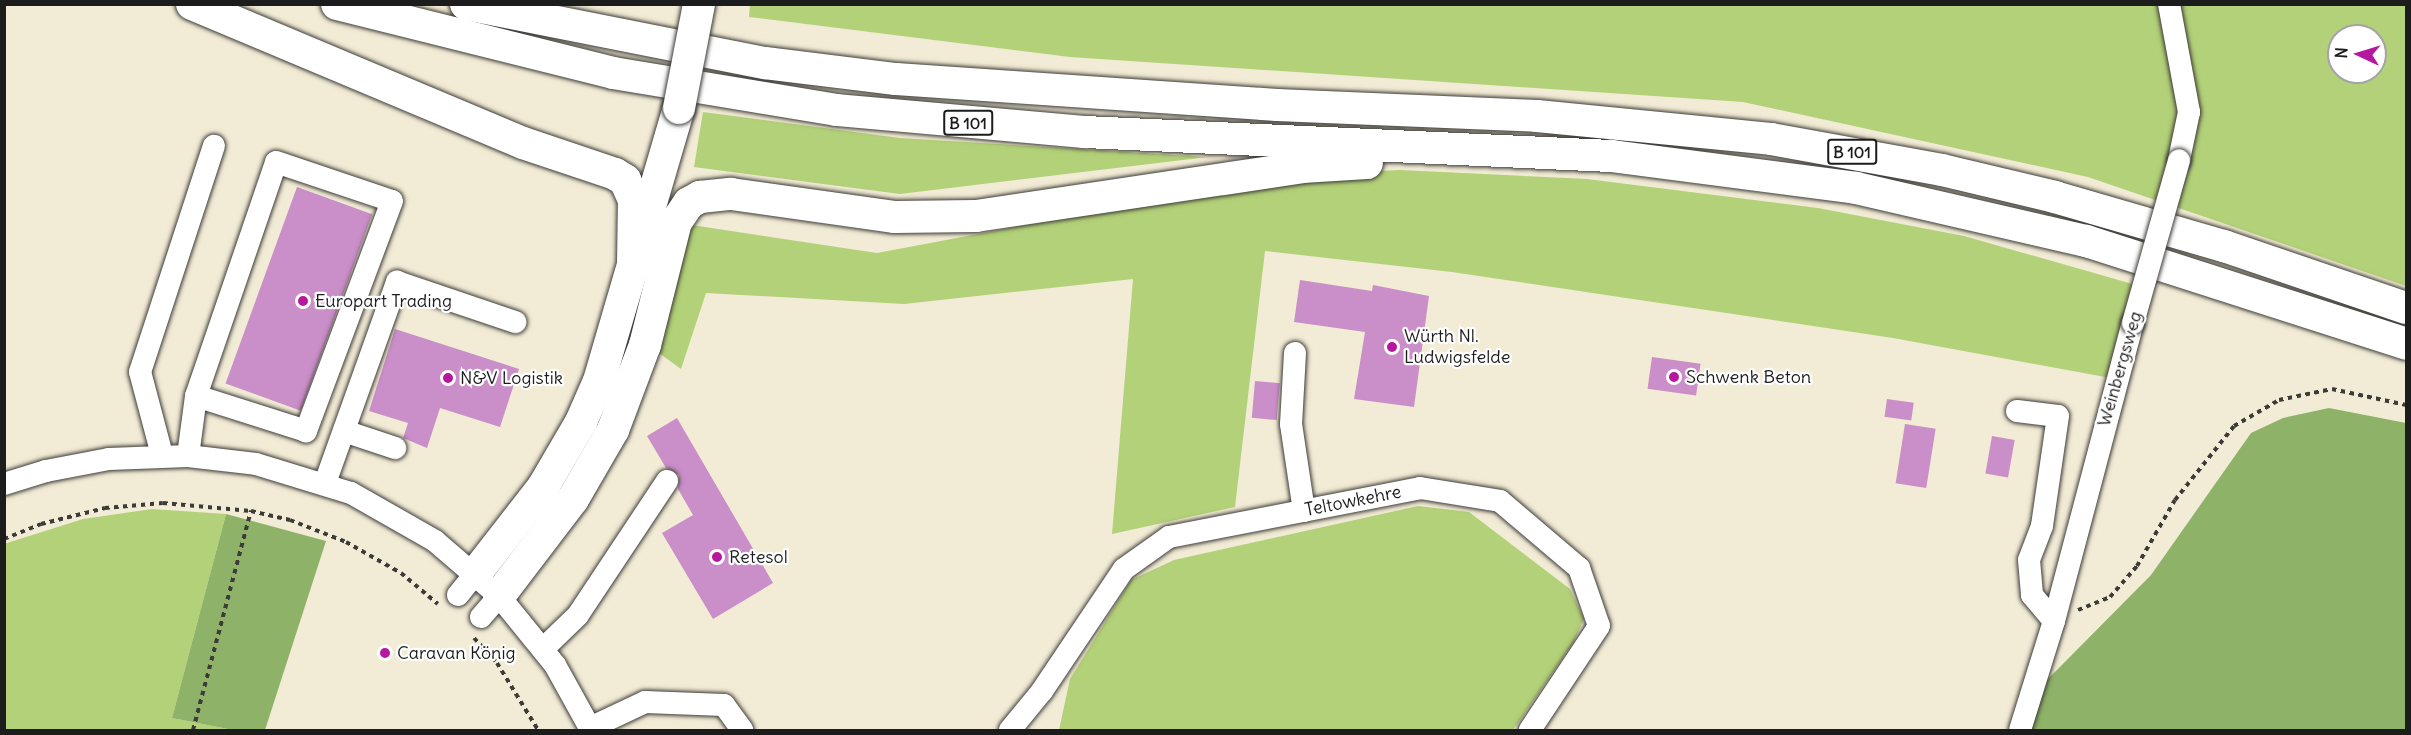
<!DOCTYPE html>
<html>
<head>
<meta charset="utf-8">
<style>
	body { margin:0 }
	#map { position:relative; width:2411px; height:735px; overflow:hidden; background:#f2ebd5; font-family:Delius,sans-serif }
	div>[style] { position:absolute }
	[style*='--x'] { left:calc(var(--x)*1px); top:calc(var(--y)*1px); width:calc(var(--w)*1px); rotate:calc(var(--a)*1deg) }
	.green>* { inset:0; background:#b3d178 }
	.forest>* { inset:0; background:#8eb368 }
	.building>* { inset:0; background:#ca8ec8; transform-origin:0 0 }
	.path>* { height:4px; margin-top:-2px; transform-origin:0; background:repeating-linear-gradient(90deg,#3c3b38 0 4.5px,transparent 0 9px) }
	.roads { filter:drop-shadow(0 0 2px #3c3b38) drop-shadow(0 0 2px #3c3b38) }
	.minor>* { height:22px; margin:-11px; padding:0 11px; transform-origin:11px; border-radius:11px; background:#fff }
	.highway>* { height:32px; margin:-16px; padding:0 16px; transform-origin:16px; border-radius:16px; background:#fff }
	.bridges { filter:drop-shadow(0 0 2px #3c3b38) drop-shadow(0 0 2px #3c3b38) }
	.minor-bridge>* { height:22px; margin:-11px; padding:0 11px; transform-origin:11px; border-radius:11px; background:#fff }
	.highway-bridge>* { height:32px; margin:-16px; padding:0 16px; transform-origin:16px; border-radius:16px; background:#fff }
	.dots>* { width:16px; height:16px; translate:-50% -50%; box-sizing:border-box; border:3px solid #fff; border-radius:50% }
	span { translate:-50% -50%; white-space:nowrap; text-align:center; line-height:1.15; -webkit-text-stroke:4.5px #fff; paint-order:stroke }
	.shield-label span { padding:2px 4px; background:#fff; border:2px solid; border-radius:4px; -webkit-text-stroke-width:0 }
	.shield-label { font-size:16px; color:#1c1c1c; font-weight:700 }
	.poi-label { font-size:18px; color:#1c1c1c }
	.left { translate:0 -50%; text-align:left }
	.street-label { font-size:18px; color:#1c1c1c }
	.frame { position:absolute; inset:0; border:6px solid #1c1c1c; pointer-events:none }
	.north { position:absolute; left:2327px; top:24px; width:60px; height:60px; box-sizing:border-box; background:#fff; border:2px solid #a4a4a4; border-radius:50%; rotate:274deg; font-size:16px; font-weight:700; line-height:24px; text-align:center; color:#1c1c1c }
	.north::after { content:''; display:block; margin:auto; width:21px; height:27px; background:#b5179e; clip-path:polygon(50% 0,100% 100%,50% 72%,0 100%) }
</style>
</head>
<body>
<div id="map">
	<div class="green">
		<div style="clip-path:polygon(evenodd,750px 4px,2406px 5px,2406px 286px,2088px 177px,1743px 102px,1070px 57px,749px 17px,750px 4px,2339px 36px,2375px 36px,2375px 72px,2339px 72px,2339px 36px)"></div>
		<div style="clip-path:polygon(703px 112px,900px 138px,1208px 157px,900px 194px,694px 167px)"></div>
		<div style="clip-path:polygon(1400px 170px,1587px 179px,1818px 208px,1964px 236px,2143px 287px,2116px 379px,1893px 338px,1452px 272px,1265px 251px,1235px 507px,1112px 534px,1133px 279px,904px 304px,706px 293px,681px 369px,659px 353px,685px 224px,877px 253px,1227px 187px,1314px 174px)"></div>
		<div style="clip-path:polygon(1418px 506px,1469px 512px,1570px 589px,1584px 619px,1573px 643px,1513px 730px,1059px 730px,1070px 679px,1131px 580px,1174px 560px)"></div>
		<div style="clip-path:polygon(152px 509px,226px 514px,172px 718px,233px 730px,5px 730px,4px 544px,83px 519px)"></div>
	</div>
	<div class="forest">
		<div style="clip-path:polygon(2329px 408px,2406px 423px,2406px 730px,2030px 730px,2047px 680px,2151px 575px,2251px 433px,2283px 418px)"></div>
		<div style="clip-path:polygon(226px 514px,326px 541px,265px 730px,233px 730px,172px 718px)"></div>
	</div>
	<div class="building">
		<div style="left:297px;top:187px;width:80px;height:209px;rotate:20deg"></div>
		<div style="clip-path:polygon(1300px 280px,1372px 291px,1373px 285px,1429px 296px,1414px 407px,1354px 399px,1365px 332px,1294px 322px)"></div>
		<div style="clip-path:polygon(395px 329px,519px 369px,500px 427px,440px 408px,427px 448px,403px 438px,408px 423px,369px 411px)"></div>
		<div style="left:1652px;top:357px;width:49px;height:32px;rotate:8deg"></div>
		<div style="left:1255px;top:381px;width:25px;height:37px;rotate:5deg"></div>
		<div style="left:1887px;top:399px;width:27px;height:18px;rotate:8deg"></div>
		<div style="clip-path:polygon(677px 418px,773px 583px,713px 619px,662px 533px,693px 515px,678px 489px,679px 475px,666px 468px,647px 436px)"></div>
		<div style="left:1905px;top:424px;width:31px;height:60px;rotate:9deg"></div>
		<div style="left:1992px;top:436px;width:23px;height:38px;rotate:10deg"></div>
	</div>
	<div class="path">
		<div style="--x:4;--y:539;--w:40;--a:-22"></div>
		<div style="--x:41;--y:524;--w:66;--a:-14"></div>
		<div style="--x:105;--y:508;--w:58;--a:-4.9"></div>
		<div style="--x:163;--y:503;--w:88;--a:5.2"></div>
		<div style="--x:251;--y:511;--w:40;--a:13"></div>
		<div style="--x:290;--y:520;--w:60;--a:21.4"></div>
		<div style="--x:346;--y:542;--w:63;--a:29.4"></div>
		<div style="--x:401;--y:573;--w:48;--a:40"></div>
		<div style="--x:2078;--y:610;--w:35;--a:-22"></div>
		<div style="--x:2110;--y:597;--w:41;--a:-48.9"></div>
		<div style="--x:2137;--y:566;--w:76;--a:-60.1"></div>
		<div style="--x:2175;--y:500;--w:95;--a:-51.4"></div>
		<div style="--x:2234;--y:426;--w:52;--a:-30"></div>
		<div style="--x:2279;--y:400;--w:54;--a:-11.7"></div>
		<div style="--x:2332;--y:389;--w:76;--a:12.2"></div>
		<div style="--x:474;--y:638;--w:34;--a:47"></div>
		<div style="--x:497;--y:663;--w:79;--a:58.5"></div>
		<div style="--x:193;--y:730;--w:227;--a:-75.2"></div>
	</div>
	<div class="roads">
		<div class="minor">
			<div style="--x:2169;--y:4;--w:110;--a:79.5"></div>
			<div style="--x:2189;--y:112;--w:49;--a:101.8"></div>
			<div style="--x:1295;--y:353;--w:71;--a:93.2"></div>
			<div style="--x:1291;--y:424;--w:88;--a:81.5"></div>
			<div style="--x:2017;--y:411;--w:41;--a:7"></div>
			<div style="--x:2058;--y:416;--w:111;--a:98.3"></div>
			<div style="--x:2042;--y:526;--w:36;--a:111"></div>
			<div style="--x:2029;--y:560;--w:35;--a:85"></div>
			<div style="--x:2032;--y:595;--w:34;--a:50"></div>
			<div style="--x:344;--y:431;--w:54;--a:18.4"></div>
			<div style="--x:162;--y:455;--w:86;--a:-104.8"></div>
			<div style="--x:140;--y:372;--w:238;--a:-71.9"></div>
			<div style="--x:188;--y:456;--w:61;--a:-82.4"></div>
			<div style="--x:196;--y:396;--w:247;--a:-71.1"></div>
			<div style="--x:276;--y:162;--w:122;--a:18.6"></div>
			<div style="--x:392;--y:201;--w:246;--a:110.5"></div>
			<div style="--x:306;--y:431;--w:115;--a:-162.3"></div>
			<div style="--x:325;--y:483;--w:214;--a:-70.3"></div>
			<div style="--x:397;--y:282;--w:125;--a:18.7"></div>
			<div style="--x:4;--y:484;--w:44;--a:-17.2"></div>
			<div style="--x:46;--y:471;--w:64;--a:-10.8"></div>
			<div style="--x:109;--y:459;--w:79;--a:-2.2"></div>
			<div style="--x:188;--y:456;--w:68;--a:6.7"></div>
			<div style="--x:256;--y:464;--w:99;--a:17"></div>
			<div style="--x:351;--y:493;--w:97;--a:29.7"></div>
			<div style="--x:435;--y:541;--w:84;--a:40.7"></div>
			<div style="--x:499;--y:596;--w:89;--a:50.9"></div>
			<div style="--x:555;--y:665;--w:74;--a:61"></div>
			<div style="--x:458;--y:595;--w:28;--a:-51"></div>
			<div style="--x:481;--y:617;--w:28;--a:-49"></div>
			<div style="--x:544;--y:648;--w:47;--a:-44.1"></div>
			<div style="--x:578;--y:615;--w:161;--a:-56.4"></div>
			<div style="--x:590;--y:728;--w:61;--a:-25.3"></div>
			<div style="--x:645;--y:702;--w:79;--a:2.2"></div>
			<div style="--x:724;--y:705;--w:31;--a:54"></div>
			<div style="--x:1010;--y:730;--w:50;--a:-50.6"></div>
			<div style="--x:1042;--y:691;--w:147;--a:-56.1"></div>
			<div style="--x:1124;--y:569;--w:55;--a:-35.4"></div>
			<div style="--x:1169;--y:537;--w:256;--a:-11"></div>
			<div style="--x:1420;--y:488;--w:81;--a:9.2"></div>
			<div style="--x:1500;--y:501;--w:104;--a:40.3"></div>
			<div style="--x:1579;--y:568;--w:61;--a:71"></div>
			<div style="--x:1599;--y:626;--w:125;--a:123.6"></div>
			<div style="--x:2020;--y:730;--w:114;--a:-72.7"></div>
			<div style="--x:2054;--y:621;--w:308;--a:-75.2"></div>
		</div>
		<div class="highway">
			<div style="--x:192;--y:4;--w:359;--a:22.8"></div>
			<div style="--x:523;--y:143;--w:97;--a:18.6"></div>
			<div style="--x:615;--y:174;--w:12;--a:31"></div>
			<div style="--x:625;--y:180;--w:22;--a:66"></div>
			<div style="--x:634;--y:200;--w:66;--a:90.9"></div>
			<div style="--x:337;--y:4;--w:284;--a:14"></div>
			<div style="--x:613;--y:73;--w:227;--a:9.4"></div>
			<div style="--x:837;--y:110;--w:249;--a:5.1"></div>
			<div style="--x:1085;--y:132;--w:527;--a:2.61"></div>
			<div style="--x:1611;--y:156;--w:247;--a:7.4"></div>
			<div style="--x:1856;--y:188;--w:236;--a:13"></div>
			<div style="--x:2086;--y:241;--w:336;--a:17.8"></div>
			<div style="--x:466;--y:4;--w:305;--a:11.2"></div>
			<div style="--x:765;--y:63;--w:132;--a:7"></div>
			<div style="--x:896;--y:79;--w:382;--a:3.9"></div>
			<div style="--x:1277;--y:105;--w:260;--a:2.4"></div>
			<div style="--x:1537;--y:116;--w:235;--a:5.6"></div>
			<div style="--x:1771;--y:139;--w:174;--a:10.3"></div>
			<div style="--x:1942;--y:170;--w:116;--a:13.4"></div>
			<div style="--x:2055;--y:197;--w:176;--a:16.2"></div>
			<div style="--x:2224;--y:246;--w:192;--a:18.8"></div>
			<div style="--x:476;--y:573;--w:109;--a:-52.1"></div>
			<div style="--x:543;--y:487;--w:75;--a:-59.7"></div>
			<div style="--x:581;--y:422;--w:45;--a:-66.3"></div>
			<div style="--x:599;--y:381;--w:284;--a:-73.7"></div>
			<div style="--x:499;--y:596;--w:122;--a:-52.7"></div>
			<div style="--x:573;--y:499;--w:80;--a:-59.9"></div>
			<div style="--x:613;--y:430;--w:91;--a:-69.4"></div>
			<div style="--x:645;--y:345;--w:127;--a:-75.9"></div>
			<div style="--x:676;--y:222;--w:23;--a:-56"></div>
			<div style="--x:689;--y:203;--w:13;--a:-29"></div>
			<div style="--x:700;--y:197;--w:31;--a:-6"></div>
			<div style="--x:731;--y:194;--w:166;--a:8"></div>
			<div style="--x:895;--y:217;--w:81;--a:-0.7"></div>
			<div style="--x:976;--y:216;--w:330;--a:-8.5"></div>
			<div style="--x:1302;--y:167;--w:65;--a:-3.5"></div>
		</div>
	</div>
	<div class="bridges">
		<div class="minor-bridge">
			<div style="--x:2133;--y:323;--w:169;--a:-74.2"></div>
		</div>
		<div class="highway-bridge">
			<div style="--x:679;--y:108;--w:106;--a:-79.1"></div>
		</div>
	</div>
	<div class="dots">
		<div style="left:303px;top:301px;background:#b5179e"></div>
		<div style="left:1392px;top:347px;background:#b5179e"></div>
		<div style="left:1674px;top:377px;background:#b5179e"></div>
		<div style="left:448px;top:378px;background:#b5179e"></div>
		<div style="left:717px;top:557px;background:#b5179e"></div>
		<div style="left:385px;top:653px;background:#b5179e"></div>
	</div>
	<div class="shield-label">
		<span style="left:968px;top:123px">B 101</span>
		<span style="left:1852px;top:152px">B 101</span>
	</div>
	<div class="poi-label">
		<span class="left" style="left:315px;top:301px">Europart Trading</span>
		<span class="left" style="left:1404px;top:347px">Würth Nl.<br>Ludwigsfelde</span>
		<span class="left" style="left:1686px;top:377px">Schwenk Beton</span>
		<span class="left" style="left:460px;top:378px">N&amp;V Logistik</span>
		<span class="left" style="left:729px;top:557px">Retesol</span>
		<span class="left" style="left:397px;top:653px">Caravan König</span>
	</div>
	<div class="street-label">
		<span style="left:2120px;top:369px;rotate:-74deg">Weinbergsweg</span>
		<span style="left:1353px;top:501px;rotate:-11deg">Teltowkehre</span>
	</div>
	<div class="frame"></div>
	<div class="north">N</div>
</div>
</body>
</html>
